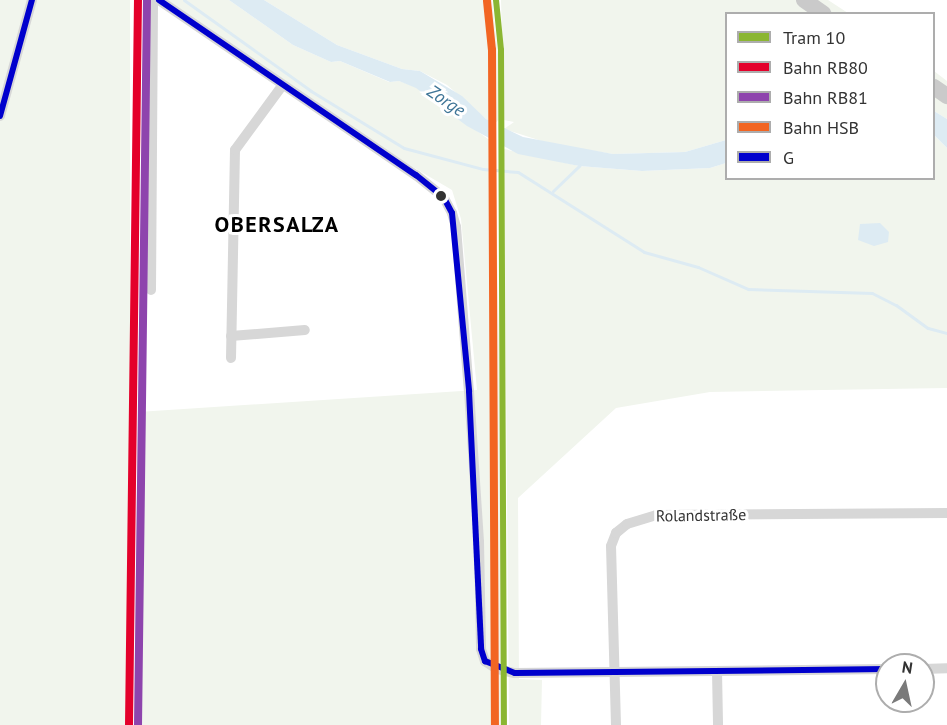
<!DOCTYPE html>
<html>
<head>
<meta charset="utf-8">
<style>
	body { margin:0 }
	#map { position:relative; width:947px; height:725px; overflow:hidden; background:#fff; font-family:"PT Sans",sans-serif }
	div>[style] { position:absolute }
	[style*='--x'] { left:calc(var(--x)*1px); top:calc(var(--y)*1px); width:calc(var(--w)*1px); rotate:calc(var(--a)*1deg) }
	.green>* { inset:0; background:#f1f5ed; transform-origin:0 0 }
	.water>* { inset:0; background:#ddebf3 }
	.pier>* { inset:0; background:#fff }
	.stream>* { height:3px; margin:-1.5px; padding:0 1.5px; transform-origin:1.5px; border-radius:1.5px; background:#ddebf3 }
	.minor>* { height:10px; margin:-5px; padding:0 5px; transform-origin:5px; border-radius:5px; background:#d7d7d7 }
	.primary>* { height:16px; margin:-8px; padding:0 8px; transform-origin:8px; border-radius:8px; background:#cacaca }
	.bus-1>* { height:6px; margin:-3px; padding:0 3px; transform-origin:3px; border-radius:3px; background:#0000cd }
	.rail-1>* { height:8px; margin:-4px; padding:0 4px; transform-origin:4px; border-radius:4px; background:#e4002b }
	.rail-2>* { height:8px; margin:-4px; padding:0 4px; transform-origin:4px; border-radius:4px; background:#8e44ad }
	.rail-3>* { height:8px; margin:-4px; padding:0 4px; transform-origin:4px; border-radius:4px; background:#f26522 }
	.tram-1>* { height:6px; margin:-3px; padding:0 3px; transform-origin:3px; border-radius:3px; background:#8bb632 }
	.dots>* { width:16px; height:16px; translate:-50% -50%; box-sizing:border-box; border:3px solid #fff; border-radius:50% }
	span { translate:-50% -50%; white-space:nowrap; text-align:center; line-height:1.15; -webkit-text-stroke:6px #fff; paint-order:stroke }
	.street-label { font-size:16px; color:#333 }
	.water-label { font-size:18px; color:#3f7597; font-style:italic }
	.district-label { font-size:22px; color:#000; font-weight:700; letter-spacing:1.5px }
	.legend { position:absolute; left:725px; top:12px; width:210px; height:168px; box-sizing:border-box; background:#fff; border:2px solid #adadad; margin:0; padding:8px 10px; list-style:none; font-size:18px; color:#333 }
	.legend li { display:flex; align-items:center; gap:12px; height:30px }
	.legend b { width:30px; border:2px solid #adadad }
	.north { position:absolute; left:875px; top:653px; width:60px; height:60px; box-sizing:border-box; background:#fff; border:2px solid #adadad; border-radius:50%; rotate:9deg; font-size:16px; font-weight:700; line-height:24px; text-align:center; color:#333 }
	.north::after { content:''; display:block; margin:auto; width:21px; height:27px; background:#7a7a7a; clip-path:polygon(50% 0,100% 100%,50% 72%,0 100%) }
</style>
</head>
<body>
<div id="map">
	<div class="green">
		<div style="left:0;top:0;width:130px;height:725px"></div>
		<div style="clip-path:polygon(167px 0,229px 0,293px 45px,331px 62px,340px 61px,389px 82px,399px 81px,416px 87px,495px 144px,504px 603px,501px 725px,134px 725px,138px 412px,477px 390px,461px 219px,452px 190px,389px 153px)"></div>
		<div style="clip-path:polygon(264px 0,492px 0,498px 55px,498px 120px,495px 125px,486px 119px,447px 85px,420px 71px,402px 69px,337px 45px)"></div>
		<div style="clip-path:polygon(501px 0,828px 0,848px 13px,726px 14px,726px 140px,685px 152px,613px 154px,551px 144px,504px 129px,514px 122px,504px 120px)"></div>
		<div style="clip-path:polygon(934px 71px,947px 81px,947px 119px,934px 111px)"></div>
		<div style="clip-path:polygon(934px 135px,947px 148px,947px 388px,710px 392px,616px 408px,518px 498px,519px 679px,542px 680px,541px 725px,509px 725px,504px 149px,579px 166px,642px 171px,710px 168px,726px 163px,726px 178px,934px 178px)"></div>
	</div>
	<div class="water">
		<div style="clip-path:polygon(229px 0,264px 0,337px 45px,402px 69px,420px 71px,462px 96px,486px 119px,523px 137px,613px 154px,685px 152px,726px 140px,726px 163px,710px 168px,642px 171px,579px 166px,518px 154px,467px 126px,416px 88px,399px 81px,390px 82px,340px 61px,331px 62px,293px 45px)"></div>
		<div style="clip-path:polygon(934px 111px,947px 119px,947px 148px,934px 135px)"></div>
		<div style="clip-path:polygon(880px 223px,889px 232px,888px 242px,874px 246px,858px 240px,860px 224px)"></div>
	</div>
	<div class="pier">
		<div style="clip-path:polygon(495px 121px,504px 126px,504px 152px,495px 148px)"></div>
	</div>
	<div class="stream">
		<div style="--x:184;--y:0;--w:156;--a:35.6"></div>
		<div style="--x:311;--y:91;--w:109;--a:31.5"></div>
		<div style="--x:404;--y:148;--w:82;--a:14.9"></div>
		<div style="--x:483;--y:169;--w:35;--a:5"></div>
		<div style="--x:518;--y:172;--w:149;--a:32.4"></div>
		<div style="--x:644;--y:252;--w:56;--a:15.5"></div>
		<div style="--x:698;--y:267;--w:55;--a:23.7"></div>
		<div style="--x:748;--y:289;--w:124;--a:1.8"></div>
		<div style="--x:872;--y:293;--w:27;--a:27"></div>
		<div style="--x:896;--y:305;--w:39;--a:36"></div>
		<div style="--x:928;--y:328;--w:20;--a:15"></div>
		<div style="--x:553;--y:191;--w:37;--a:-44"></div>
	</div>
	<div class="minor">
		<div style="--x:159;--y:0;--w:311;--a:34.3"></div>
		<div style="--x:416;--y:175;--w:36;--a:39"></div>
		<div style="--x:444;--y:198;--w:17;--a:62"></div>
		<div style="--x:452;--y:213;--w:15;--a:74"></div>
		<div style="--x:456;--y:227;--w:165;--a:85.5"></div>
		<div style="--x:469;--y:391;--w:151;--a:86.2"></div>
		<div style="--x:479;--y:542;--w:107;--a:88.9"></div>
		<div style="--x:481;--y:649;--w:13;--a:72"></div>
		<div style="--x:485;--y:661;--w:14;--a:34"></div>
		<div style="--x:497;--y:669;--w:18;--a:13"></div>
		<div style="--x:515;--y:673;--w:372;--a:-0.6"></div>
		<div style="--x:0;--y:116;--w:120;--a:-74.6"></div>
		<div style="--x:151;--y:290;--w:290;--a:-89.6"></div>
		<div style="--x:231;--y:336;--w:74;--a:-4.6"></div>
		<div style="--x:231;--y:358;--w:208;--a:-88.9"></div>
		<div style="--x:235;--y:150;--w:79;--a:-53.7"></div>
		<div style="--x:923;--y:669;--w:24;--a:-2"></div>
		<div style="--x:717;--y:671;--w:54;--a:88.9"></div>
		<div style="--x:616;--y:725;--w:179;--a:-91.6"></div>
		<div style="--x:611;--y:546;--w:14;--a:-69"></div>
		<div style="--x:616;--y:533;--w:14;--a:-39"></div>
		<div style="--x:627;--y:524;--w:30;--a:-17"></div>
		<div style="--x:656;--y:515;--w:291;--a:-0.4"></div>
	</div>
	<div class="primary">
		<div style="--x:804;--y:0;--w:24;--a:35"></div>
		<div style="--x:934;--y:87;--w:16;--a:35"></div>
	</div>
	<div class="bus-1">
		<div style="--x:159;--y:0;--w:311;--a:34.3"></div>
		<div style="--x:416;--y:175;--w:36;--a:39"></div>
		<div style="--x:444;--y:198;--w:17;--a:62"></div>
		<div style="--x:452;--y:213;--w:179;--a:84.5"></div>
		<div style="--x:469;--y:391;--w:258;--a:87.3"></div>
		<div style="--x:481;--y:649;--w:13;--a:72"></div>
		<div style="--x:485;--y:661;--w:32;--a:22"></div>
		<div style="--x:515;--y:673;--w:372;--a:-0.6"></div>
		<div style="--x:0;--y:116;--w:120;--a:-74.6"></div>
	</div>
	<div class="rail-1">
		<div style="--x:129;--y:725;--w:725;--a:-89.29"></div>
	</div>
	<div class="rail-2">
		<div style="--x:138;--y:725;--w:725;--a:-89.29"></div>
	</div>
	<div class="rail-3">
		<div style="--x:487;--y:1;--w:49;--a:84.2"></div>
		<div style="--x:492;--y:50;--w:675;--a:89.75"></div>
	</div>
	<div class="tram-1">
		<div style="--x:496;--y:0;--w:50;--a:84.3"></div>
		<div style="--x:501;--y:50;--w:675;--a:89.75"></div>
	</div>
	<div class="dots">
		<div style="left:441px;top:196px;background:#333"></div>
	</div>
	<div class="street-label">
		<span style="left:701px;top:515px;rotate:-1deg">Rolandstraße</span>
	</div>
	<div class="water-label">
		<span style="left:446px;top:101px;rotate:34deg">Zorge</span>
	</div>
	<div class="district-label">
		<span style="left:277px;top:225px">OBERSALZA</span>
	</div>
	<ul class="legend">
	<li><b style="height:8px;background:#8bb632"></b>Tram 10</li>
	<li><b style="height:8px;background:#e4002b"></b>Bahn RB80</li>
	<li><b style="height:8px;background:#8e44ad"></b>Bahn RB81</li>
	<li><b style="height:8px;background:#f26522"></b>Bahn HSB</li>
	<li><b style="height:8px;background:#0000cd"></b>G</li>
	</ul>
	<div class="north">N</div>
</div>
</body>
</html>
